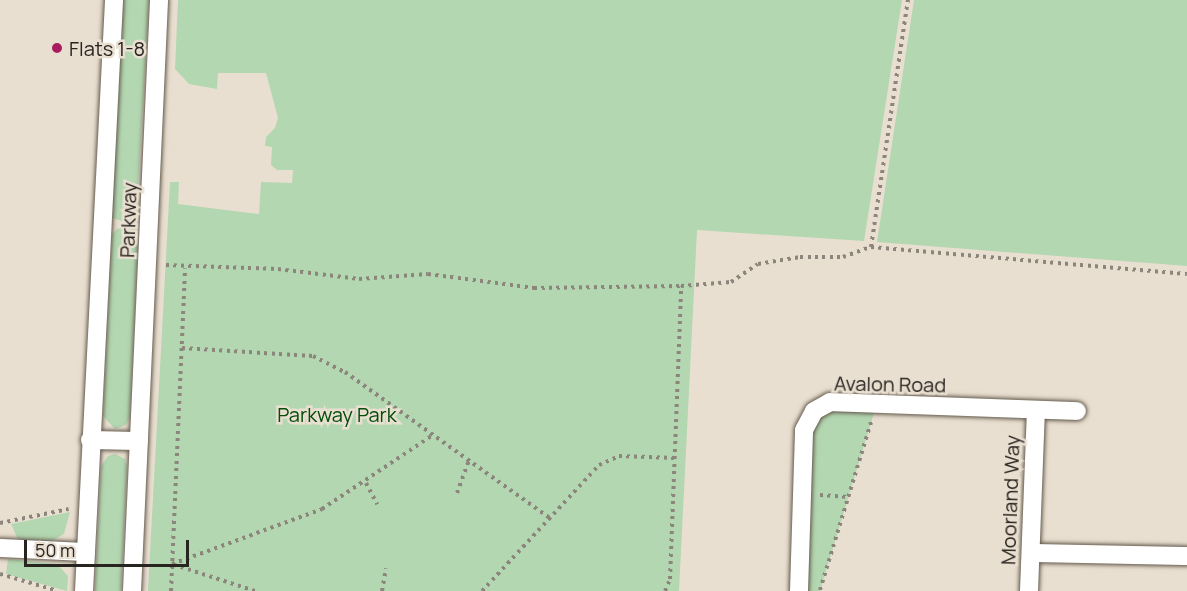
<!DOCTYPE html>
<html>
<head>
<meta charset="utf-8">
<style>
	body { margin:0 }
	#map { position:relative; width:1187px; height:591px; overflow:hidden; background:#e9dfd0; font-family:Manrope,sans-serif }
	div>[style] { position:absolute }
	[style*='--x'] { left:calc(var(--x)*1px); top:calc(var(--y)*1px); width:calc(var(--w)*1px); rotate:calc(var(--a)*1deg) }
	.green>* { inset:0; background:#b3d7b1 }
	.path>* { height:4px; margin-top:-2px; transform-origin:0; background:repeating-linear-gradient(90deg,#8c857b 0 3px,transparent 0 7.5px) }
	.roads { filter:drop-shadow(0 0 2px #635a4d) drop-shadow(0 0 2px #635a4d) }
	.street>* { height:18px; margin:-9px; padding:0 9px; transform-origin:9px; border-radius:9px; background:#fff }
	.dots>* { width:16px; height:16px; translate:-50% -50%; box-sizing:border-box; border:3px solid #e9dfd0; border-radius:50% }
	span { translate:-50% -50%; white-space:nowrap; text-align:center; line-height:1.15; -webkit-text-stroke:5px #e9dfd0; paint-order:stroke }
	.poi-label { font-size:20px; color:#28241f }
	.left { translate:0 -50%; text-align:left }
	.street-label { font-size:20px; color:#28241f }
	.park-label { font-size:20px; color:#014d09 }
	.scale { position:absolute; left:24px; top:540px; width:165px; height:27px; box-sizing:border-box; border:3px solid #28241f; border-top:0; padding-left:8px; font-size:18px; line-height:21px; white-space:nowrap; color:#28241f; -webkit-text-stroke:4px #e9dfd0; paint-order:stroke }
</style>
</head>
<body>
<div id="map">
	<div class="green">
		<div style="clip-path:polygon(123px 0,149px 0,135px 239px,128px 239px,129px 223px,112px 218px)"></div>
		<div style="clip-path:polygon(178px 0,902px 0,864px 241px,697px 230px,679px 591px,148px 591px,170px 182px,179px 182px,178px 204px,259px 214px,261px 182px,292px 183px,293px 170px,277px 170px,271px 165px,272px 147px,265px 146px,266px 137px,275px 128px,278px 118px,266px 73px,218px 73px,217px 89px,189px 84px,175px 69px)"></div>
		<div style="clip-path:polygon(914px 0,1187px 0,1187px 266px,877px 242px)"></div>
		<div style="clip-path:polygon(118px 228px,123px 228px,123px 244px,138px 246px,130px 417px,126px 425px,115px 429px,103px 416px,112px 234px)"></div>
		<div style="clip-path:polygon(877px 403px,820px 591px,800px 591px,814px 411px)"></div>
		<div style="clip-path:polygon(115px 454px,125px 459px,127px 467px,121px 591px,95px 591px,101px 466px,108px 456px)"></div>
		<div style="clip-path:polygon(70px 512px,64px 534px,50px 542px,19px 542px,11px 524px)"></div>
		<div style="clip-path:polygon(8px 559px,57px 564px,68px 576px,67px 591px,6px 574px)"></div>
	</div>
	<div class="path">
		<div style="--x:120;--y:226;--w:6;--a:0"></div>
		<div style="--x:126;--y:226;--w:15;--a:94"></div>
		<div style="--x:125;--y:241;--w:5;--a:0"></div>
		<div style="--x:871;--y:247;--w:250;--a:-81.5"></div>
		<div style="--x:166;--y:265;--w:112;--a:2"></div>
		<div style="--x:278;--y:269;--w:82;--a:7"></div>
		<div style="--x:359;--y:279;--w:69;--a:-4.1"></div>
		<div style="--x:428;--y:274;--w:107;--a:7.5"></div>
		<div style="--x:534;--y:288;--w:147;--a:-0.8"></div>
		<div style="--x:681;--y:286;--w:50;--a:-4.6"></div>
		<div style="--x:731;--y:282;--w:32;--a:-34"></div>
		<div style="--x:758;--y:264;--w:43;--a:-9.5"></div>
		<div style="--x:800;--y:257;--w:43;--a:0"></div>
		<div style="--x:843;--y:257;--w:30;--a:-20"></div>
		<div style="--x:871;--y:247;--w:317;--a:4.9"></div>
		<div style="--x:182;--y:348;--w:131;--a:3.5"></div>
		<div style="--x:313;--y:356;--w:36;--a:27"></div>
		<div style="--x:345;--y:372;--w:253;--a:35.5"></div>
		<div style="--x:366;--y:483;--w:24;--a:62"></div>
		<div style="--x:457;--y:493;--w:35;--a:-70"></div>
		<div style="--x:820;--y:495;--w:29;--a:4"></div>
		<div style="--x:0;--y:523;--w:70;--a:-11.5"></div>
		<div style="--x:0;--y:574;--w:60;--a:16.3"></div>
		<div style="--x:820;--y:590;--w:176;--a:-73.1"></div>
		<div style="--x:171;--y:591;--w:323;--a:-87.5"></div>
		<div style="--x:255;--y:591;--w:87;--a:-162"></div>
		<div style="--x:172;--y:564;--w:160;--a:-20.1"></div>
		<div style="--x:322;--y:509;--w:133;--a:-33.7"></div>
		<div style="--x:382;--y:591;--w:23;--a:-80"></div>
		<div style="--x:482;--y:591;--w:172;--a:-47.1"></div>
		<div style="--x:599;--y:465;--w:22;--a:-24"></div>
		<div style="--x:619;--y:456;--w:57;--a:2"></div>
		<div style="--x:665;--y:591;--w:13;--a:-67"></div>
		<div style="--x:670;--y:579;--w:293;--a:-87.8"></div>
	</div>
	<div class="roads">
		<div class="street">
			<div style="--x:90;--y:440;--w:49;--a:1.2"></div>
			<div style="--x:0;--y:548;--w:86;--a:2.7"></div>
			<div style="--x:1031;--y:553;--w:156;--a:1.1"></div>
			<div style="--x:84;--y:591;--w:592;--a:-87.09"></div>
			<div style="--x:132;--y:591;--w:592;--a:-87.38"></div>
			<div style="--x:799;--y:591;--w:161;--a:-88.2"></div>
			<div style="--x:804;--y:430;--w:21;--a:-62"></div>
			<div style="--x:814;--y:411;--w:18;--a:-29"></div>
			<div style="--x:830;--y:402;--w:247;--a:2.1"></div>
			<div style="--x:1029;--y:591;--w:180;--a:-87.8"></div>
		</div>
	</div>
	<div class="dots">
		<div style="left:57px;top:48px;background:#a91c5e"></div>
	</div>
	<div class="poi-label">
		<span class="left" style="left:69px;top:48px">Flats 1-8</span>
	</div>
	<div class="street-label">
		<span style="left:128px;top:220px;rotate:-88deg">Parkway</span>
		<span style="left:890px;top:384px;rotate:1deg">Avalon Road</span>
		<span style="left:1010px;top:500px;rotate:-88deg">Moorland Way</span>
	</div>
	<div class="park-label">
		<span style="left:337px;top:414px">Parkway Park</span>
	</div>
	<div class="scale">50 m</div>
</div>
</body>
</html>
